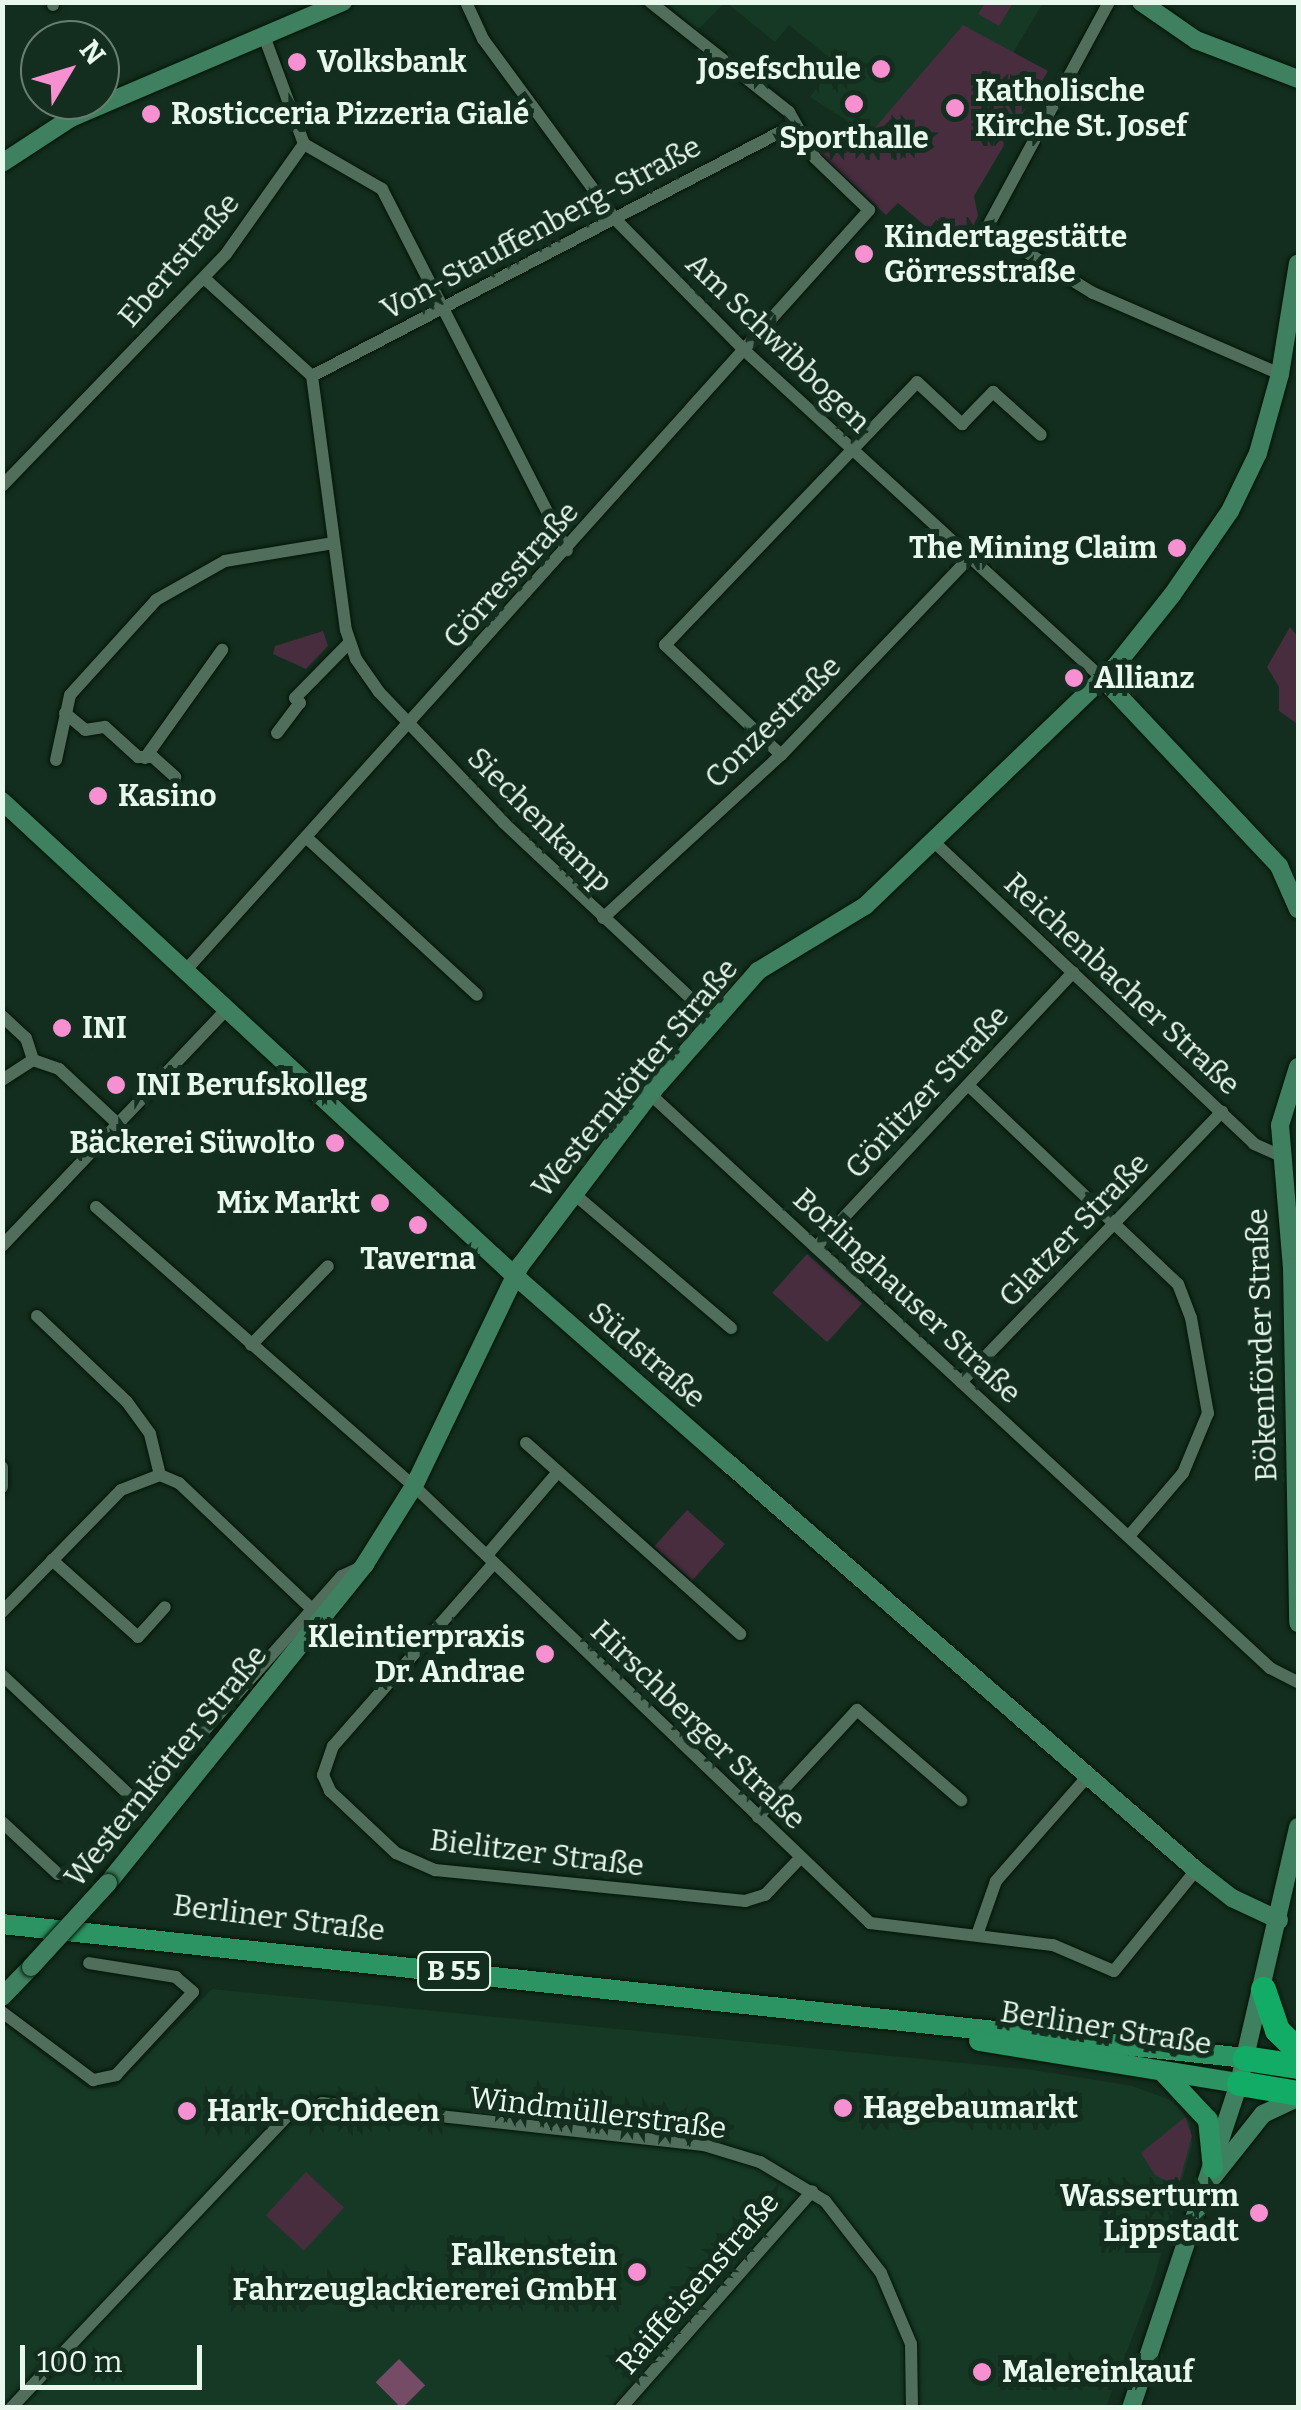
<!DOCTYPE html>
<html>
<head>
<meta charset="utf-8">
<style>
	body { margin:0 }
	#map { position:relative; width:1301px; height:2410px; overflow:hidden; background:#132e1e; font-family:Bitter,serif }
	div>[style] { position:absolute }
	[style*='--x'] { left:calc(var(--x)*1px); top:calc(var(--y)*1px); width:calc(var(--w)*1px); rotate:calc(var(--a)*1deg) }
	.built>* { inset:0; background:#163925 }
	.green>* { inset:0; background:#472d3d; transform-origin:0 0 }
	.water>* { inset:0; background:#764b66; transform-origin:0 0 }
	.roads { filter:drop-shadow(0 0 2px #001508) drop-shadow(0 0 2px #001508) }
	.street>* { height:12px; margin:-6px; padding:0 6px; transform-origin:6px; border-radius:6px; background:#516d5b }
	.secondary>* { height:18px; margin:-9px; padding:0 9px; transform-origin:9px; border-radius:9px; background:#3e805f }
	.primary>* { height:20px; margin:-10px; padding:0 10px; transform-origin:10px; border-radius:10px; background:#2c9362 }
	.highway>* { height:25px; margin:-12.5px; padding:0 12.5px; transform-origin:12.5px; border-radius:12.5px; background:#13ac67 }
	.bridges { filter:drop-shadow(0 0 2px #001508) drop-shadow(0 0 2px #001508) }
	.secondary-bridge>* { height:18px; margin:-9px; padding:0 9px; transform-origin:9px; border-radius:9px; background:#3e805f }
	.dots>* { width:28px; height:28px; translate:-50% -50%; box-sizing:border-box; border:5px solid #132e1e; border-radius:50% }
	span { translate:-50% -50%; white-space:nowrap; text-align:center; line-height:1.15; -webkit-text-stroke:10px #132e1e; paint-order:stroke }
	.shield-label span { padding:2px 8px; background:#132e1e; border:2px solid; border-radius:8px; -webkit-text-stroke-width:0 }
	.shield-label { font-size:28px; color:#e8f8ed; font-weight:700 }
	.poi-label { font-size:30px; color:#e8f8ed; font-weight:700 }
	.left { translate:0 -50%; text-align:left }
	.right { translate:-100% -50%; text-align:right }
	.street-label { font-size:30px; color:#e8f8ed }
	.frame { position:absolute; inset:0; border:5px solid #e8f8ed; pointer-events:none }
	.north { position:absolute; left:20px; top:20px; width:100px; height:100px; box-sizing:border-box; background:#132e1e; border:2px solid #687f71; border-radius:50%; rotate:52deg; font-size:28px; font-weight:700; line-height:40px; text-align:center; color:#e8f8ed }
	.north::after { content:''; display:block; margin:auto; width:35px; height:45px; background:#f690d1; clip-path:polygon(50% 0,100% 100%,50% 72%,0 100%) }
	.scale { position:absolute; left:20px; top:2345px; width:182px; height:45px; box-sizing:border-box; border:5px solid #e8f8ed; border-top:0; padding-left:12px; font-size:30px; line-height:35px; white-space:nowrap; color:#e8f8ed; -webkit-text-stroke:8px #132e1e; paint-order:stroke }
</style>
</head>
<body>
<div id="map">
	<div class="built">
		<div style="clip-path:polygon(667px 3px,724px 3px,697px 31px)"></div>
		<div style="clip-path:polygon(727px 3px,1043px 3px,1012px 54px,889px 115px,870px 135px,810px 97px,836px 63px,789px 25px,775px 42px)"></div>
		<div style="clip-path:polygon(212px 1989px,1033px 2070px,1132px 2086px,1173px 2101px,1190px 2123px,1192px 2145px,1152px 2285px,1106px 2407px,3px 2407px,2px 2023px,89px 2089px,116px 2087px)"></div>
	</div>
	<div class="green">
		<div style="clip-path:polygon(985px 3px,985px 2px,1013px 3px,999px 26px,978px 14px)"></div>
		<div style="clip-path:polygon(963px 25px,1048px 71px,974px 196px,978px 216px,972px 229px,961px 235px,936px 220px,929px 229px,898px 203px,886px 215px,815px 149px,804px 129px,832px 144px,841px 133px,862px 143px)"></div>
		<div style="clip-path:polygon(1290px 627px,1298px 637px,1296px 723px,1279px 711px,1279px 687px,1267px 667px)"></div>
		<div style="clip-path:polygon(323px 631px,328px 646px,306px 669px,273px 654px,275px 646px)"></div>
		<div style="left:807px;top:1254px;width:74px;height:52px;rotate:42deg"></div>
		<div style="left:687px;top:1510px;width:51px;height:49px;rotate:42deg"></div>
		<div style="clip-path:polygon(1185px 2117px,1192px 2136px,1178px 2187px,1155px 2175px,1141px 2153px)"></div>
		<div style="left:306px;top:2172px;width:52px;height:59px;rotate:43deg"></div>
	</div>
	<div class="water">
		<div style="left:399px;top:2359px;width:37px;height:33px;rotate:45deg"></div>
	</div>
	<div class="roads">
		<div class="street">
			<div style="--x:466;--y:2;--w:41;--a:65.3"></div>
			<div style="--x:483;--y:39;--w:223;--a:53.7"></div>
			<div style="--x:615;--y:219;--w:184;--a:45.4"></div>
			<div style="--x:744;--y:350;--w:487;--a:42.5"></div>
			<div style="--x:1109;--y:2;--w:257;--a:118.4"></div>
			<div style="--x:987;--y:228;--w:124;--a:31.5"></div>
			<div style="--x:1093;--y:293;--w:204;--a:23.4"></div>
			<div style="--x:53;--y:5;--w:3;--a:-90"></div>
			<div style="--x:304;--y:144;--w:90;--a:30"></div>
			<div style="--x:382;--y:189;--w:406;--a:62.9"></div>
			<div style="--x:204;--y:278;--w:146;--a:42.2"></div>
			<div style="--x:312;--y:376;--w:256;--a:82.4"></div>
			<div style="--x:346;--y:630;--w:31;--a:71"></div>
			<div style="--x:356;--y:659;--w:40;--a:55.1"></div>
			<div style="--x:379;--y:692;--w:181;--a:46.3"></div>
			<div style="--x:504;--y:823;--w:287;--a:43.2"></div>
			<div style="--x:312;--y:376;--w:543;--a:-27.51"></div>
			<div style="--x:2;--y:486;--w:322;--a:-46"></div>
			<div style="--x:226;--y:254;--w:135;--a:-54.7"></div>
			<div style="--x:304;--y:144;--w:115;--a:-110.3"></div>
			<div style="--x:65;--y:713;--w:26;--a:40"></div>
			<div style="--x:85;--y:730;--w:20;--a:-9"></div>
			<div style="--x:105;--y:727;--w:45;--a:42.3"></div>
			<div style="--x:138;--y:757;--w:15;--a:0"></div>
			<div style="--x:153;--y:757;--w:30;--a:42"></div>
			<div style="--x:277;--y:733;--w:38;--a:-53"></div>
			<div style="--x:300;--y:703;--w:7;--a:-135"></div>
			<div style="--x:295;--y:698;--w:76;--a:-45.5"></div>
			<div style="--x:781;--y:755;--w:160;--a:-136.5"></div>
			<div style="--x:665;--y:645;--w:364;--a:-46.2"></div>
			<div style="--x:917;--y:382;--w:62;--a:43"></div>
			<div style="--x:962;--y:424;--w:45;--a:-45.9"></div>
			<div style="--x:993;--y:392;--w:64;--a:41.9"></div>
			<div style="--x:145;--y:758;--w:133;--a:-54.5"></div>
			<div style="--x:56;--y:760;--w:66;--a:-77.8"></div>
			<div style="--x:70;--y:695;--w:128;--a:-47.8"></div>
			<div style="--x:156;--y:600;--w:79;--a:-29.5"></div>
			<div style="--x:225;--y:561;--w:110;--a:-9.4"></div>
			<div style="--x:307;--y:838;--w:231;--a:42.7"></div>
			<div style="--x:933;--y:841;--w:441;--a:43.3"></div>
			<div style="--x:1254;--y:1144;--w:30;--a:24"></div>
			<div style="--x:603;--y:918;--w:241;--a:-42.5"></div>
			<div style="--x:781;--y:755;--w:275;--a:-46.3"></div>
			<div style="--x:186;--y:970;--w:1022;--a:-48.05"></div>
			<div style="--x:869;--y:210;--w:75;--a:-136.1"></div>
			<div style="--x:815;--y:158;--w:53;--a:-119.5"></div>
			<div style="--x:789;--y:112;--w:177;--a:-141.6"></div>
			<div style="--x:2;--y:1016;--w:33;--a:43"></div>
			<div style="--x:26;--y:1038;--w:23;--a:72"></div>
			<div style="--x:33;--y:1060;--w:28;--a:19"></div>
			<div style="--x:59;--y:1069;--w:83;--a:43.1"></div>
			<div style="--x:2;--y:1080;--w:37;--a:-33"></div>
			<div style="--x:968;--y:1085;--w:289;--a:43.5"></div>
			<div style="--x:1178;--y:1284;--w:36;--a:69"></div>
			<div style="--x:1191;--y:1318;--w:97;--a:79.9"></div>
			<div style="--x:1208;--y:1413;--w:65;--a:112.6"></div>
			<div style="--x:1183;--y:1473;--w:83;--a:130.6"></div>
			<div style="--x:650;--y:1094;--w:845;--a:42.79"></div>
			<div style="--x:1270;--y:1668;--w:31;--a:27"></div>
			<div style="--x:573;--y:1193;--w:208;--a:40.5"></div>
			<div style="--x:96;--y:1207;--w:423;--a:41.3"></div>
			<div style="--x:414;--y:1486;--w:632;--a:43.78"></div>
			<div style="--x:870;--y:1923;--w:184;--a:6.9"></div>
			<div style="--x:1053;--y:1945;--w:66;--a:23.1"></div>
			<div style="--x:1114;--y:1971;--w:130;--a:-50.9"></div>
			<div style="--x:2;--y:1246;--w:328;--a:-46.5"></div>
			<div style="--x:817;--y:1246;--w:375;--a:-46.9"></div>
			<div style="--x:37;--y:1316;--w:124;--a:43.7"></div>
			<div style="--x:127;--y:1402;--w:39;--a:54"></div>
			<div style="--x:150;--y:1434;--w:42;--a:76.3"></div>
			<div style="--x:251;--y:1345;--w:110;--a:-45.7"></div>
			<div style="--x:961;--y:1382;--w:376;--a:-46"></div>
			<div style="--x:526;--y:1443;--w:287;--a:41.7"></div>
			<div style="--x:2;--y:1467;--w:20;--a:90"></div>
			<div style="--x:487;--y:1555;--w:109;--a:-49.5"></div>
			<div style="--x:52;--y:1560;--w:115;--a:41.8"></div>
			<div style="--x:138;--y:1637;--w:40;--a:-48"></div>
			<div style="--x:494;--y:1563;--w:244;--a:131.3"></div>
			<div style="--x:333;--y:1746;--w:31;--a:109"></div>
			<div style="--x:323;--y:1775;--w:17;--a:66"></div>
			<div style="--x:330;--y:1791;--w:91;--a:43.2"></div>
			<div style="--x:396;--y:1853;--w:43;--a:23.6"></div>
			<div style="--x:435;--y:1870;--w:312;--a:5.7"></div>
			<div style="--x:745;--y:1901;--w:21;--a:-17"></div>
			<div style="--x:765;--y:1895;--w:52;--a:-46.5"></div>
			<div style="--x:2;--y:1612;--w:170;--a:-45.7"></div>
			<div style="--x:121;--y:1490;--w:42;--a:-21"></div>
			<div style="--x:160;--y:1475;--w:21;--a:23"></div>
			<div style="--x:179;--y:1483;--w:183;--a:43.5"></div>
			<div style="--x:2;--y:1675;--w:190;--a:43.3"></div>
			<div style="--x:758;--y:1817;--w:146;--a:-47.2"></div>
			<div style="--x:857;--y:1710;--w:138;--a:40.9"></div>
			<div style="--x:2;--y:1822;--w:76;--a:42.9"></div>
			<div style="--x:58;--y:1874;--w:20;--a:-3"></div>
			<div style="--x:78;--y:1873;--w:397;--a:-48.4"></div>
			<div style="--x:342;--y:1576;--w:19;--a:-25"></div>
			<div style="--x:977;--y:1935;--w:57;--a:-70.6"></div>
			<div style="--x:996;--y:1881;--w:140;--a:-48.8"></div>
			<div style="--x:2;--y:2012;--w:114;--a:36.8"></div>
			<div style="--x:93;--y:2080;--w:24;--a:-12"></div>
			<div style="--x:116;--y:2075;--w:113;--a:-47.1"></div>
			<div style="--x:193;--y:1992;--w:23;--a:-139"></div>
			<div style="--x:176;--y:1977;--w:88;--a:-170.9"></div>
			<div style="--x:11;--y:2408;--w:400;--a:-46.6"></div>
			<div style="--x:286;--y:2117;--w:39;--a:-21"></div>
			<div style="--x:322;--y:2103;--w:384;--a:6.3"></div>
			<div style="--x:704;--y:2145;--w:59;--a:16.9"></div>
			<div style="--x:760;--y:2162;--w:76;--a:31"></div>
			<div style="--x:825;--y:2201;--w:91;--a:52.1"></div>
			<div style="--x:881;--y:2273;--w:77;--a:67.1"></div>
			<div style="--x:911;--y:2344;--w:64;--a:89.1"></div>
			<div style="--x:621;--y:2408;--w:289;--a:-48.6"></div>
		</div>
		<div class="secondary">
			<div style="--x:1141;--y:2;--w:67;--a:34.6"></div>
			<div style="--x:1196;--y:40;--w:109;--a:20.9"></div>
			<div style="--x:2;--y:163;--w:82;--a:-33.1"></div>
			<div style="--x:71;--y:118;--w:296;--a:-23.1"></div>
			<div style="--x:1103;--y:679;--w:257;--a:46.7"></div>
			<div style="--x:1279;--y:866;--w:47;--a:66.2"></div>
			<div style="--x:2;--y:801;--w:699;--a:42.8"></div>
			<div style="--x:515;--y:1276;--w:282;--a:41.3"></div>
			<div style="--x:727;--y:1462;--w:622;--a:41.02"></div>
			<div style="--x:1196;--y:1870;--w:46;--a:37.9"></div>
			<div style="--x:1232;--y:1898;--w:52;--a:25.1"></div>
			<div style="--x:1298;--y:1067;--w:61;--a:107.2"></div>
			<div style="--x:1280;--y:1125;--w:143;--a:85.2"></div>
			<div style="--x:1292;--y:1267;--w:356;--a:89"></div>
			<div style="--x:108;--y:1883;--w:410;--a:-51.1"></div>
			<div style="--x:365;--y:1564;--w:92;--a:-57.9"></div>
			<div style="--x:414;--y:1486;--w:244;--a:-64.3"></div>
			<div style="--x:520;--y:1266;--w:216;--a:-52.9"></div>
			<div style="--x:650;--y:1094;--w:164;--a:-48.7"></div>
			<div style="--x:758;--y:971;--w:125;--a:-31.3"></div>
			<div style="--x:865;--y:906;--w:349;--a:-43.8"></div>
			<div style="--x:1117;--y:664;--w:88;--a:-51.4"></div>
			<div style="--x:1172;--y:595;--w:102;--a:-55.4"></div>
			<div style="--x:1230;--y:511;--w:64;--a:-64.2"></div>
			<div style="--x:1258;--y:453;--w:82;--a:-74.4"></div>
			<div style="--x:1280;--y:374;--w:112;--a:-80.8"></div>
			<div style="--x:2;--y:1997;--w:42;--a:-46"></div>
			<div style="--x:1213;--y:2177;--w:80;--a:-51.6"></div>
			<div style="--x:1263;--y:2114;--w:38;--a:-25"></div>
			<div style="--x:1131;--y:2408;--w:342;--a:-71.6"></div>
			<div style="--x:1239;--y:2083;--w:263;--a:-77"></div>
		</div>
		<div class="primary">
			<div style="--x:2;--y:1924;--w:1250;--a:6.15"></div>
			<div style="--x:979;--y:2041;--w:263;--a:9.2"></div>
			<div style="--x:1164;--y:2073;--w:64;--a:46.9"></div>
			<div style="--x:1208;--y:2120;--w:49;--a:84.2"></div>
		</div>
		<div class="highway">
			<div style="--x:1263;--y:1989;--w:43;--a:71.1"></div>
			<div style="--x:1277;--y:2030;--w:29;--a:44"></div>
			<div style="--x:1245;--y:2058;--w:54;--a:8.6"></div>
			<div style="--x:1239;--y:2083;--w:60;--a:9.6"></div>
		</div>
	</div>
	<div class="bridges">
		<div class="secondary-bridge">
			<div style="--x:31;--y:1967;--w:114;--a:-47.5"></div>
		</div>
	</div>
	<div class="dots">
		<div style="left:297px;top:62px;background:#f690d1"></div>
		<div style="left:881px;top:69px;background:#f690d1"></div>
		<div style="left:854px;top:104px;background:#f690d1"></div>
		<div style="left:955px;top:108px;background:#f690d1"></div>
		<div style="left:151px;top:114px;background:#f690d1"></div>
		<div style="left:864px;top:254px;background:#f690d1"></div>
		<div style="left:1177px;top:548px;background:#f690d1"></div>
		<div style="left:1074px;top:678px;background:#f690d1"></div>
		<div style="left:98px;top:796px;background:#f690d1"></div>
		<div style="left:62px;top:1028px;background:#f690d1"></div>
		<div style="left:116px;top:1085px;background:#f690d1"></div>
		<div style="left:335px;top:1143px;background:#f690d1"></div>
		<div style="left:380px;top:1203px;background:#f690d1"></div>
		<div style="left:418px;top:1225px;background:#f690d1"></div>
		<div style="left:545px;top:1654px;background:#f690d1"></div>
		<div style="left:843px;top:2108px;background:#f690d1"></div>
		<div style="left:187px;top:2111px;background:#f690d1"></div>
		<div style="left:1259px;top:2213px;background:#f690d1"></div>
		<div style="left:637px;top:2272px;background:#f690d1"></div>
		<div style="left:982px;top:2372px;background:#f690d1"></div>
	</div>
	<div class="shield-label">
		<span style="left:454px;top:1971px">B 55</span>
	</div>
	<div class="poi-label">
		<span class="left" style="left:317px;top:62px">Volksbank</span>
		<span class="right" style="left:861px;top:69px">Josefschule</span>
		<span class="left" style="left:975px;top:108px">Katholische<br>Kirche St. Josef</span>
		<span class="left" style="left:171px;top:114px">Rosticceria Pizzeria Gialé</span>
		<span style="left:854px;top:138px">Sporthalle</span>
		<span class="left" style="left:884px;top:254px">Kindertagestätte<br>Görresstraße</span>
		<span class="right" style="left:1157px;top:548px">The Mining Claim</span>
		<span class="left" style="left:1094px;top:678px">Allianz</span>
		<span class="left" style="left:118px;top:796px">Kasino</span>
		<span class="left" style="left:82px;top:1028px">INI</span>
		<span class="left" style="left:136px;top:1085px">INI Berufskolleg</span>
		<span class="right" style="left:315px;top:1143px">Bäckerei Süwolto</span>
		<span class="right" style="left:360px;top:1203px">Mix Markt</span>
		<span style="left:418px;top:1259px">Taverna</span>
		<span class="right" style="left:525px;top:1654px">Kleintierpraxis<br>Dr. Andrae</span>
		<span class="left" style="left:863px;top:2108px">Hagebaumarkt</span>
		<span class="left" style="left:207px;top:2111px">Hark-Orchideen</span>
		<span class="right" style="left:1239px;top:2213px">Wasserturm<br>Lippstadt</span>
		<span class="right" style="left:617px;top:2272px">Falkenstein<br>Fahrzeuglackiererei GmbH</span>
		<span class="left" style="left:1002px;top:2372px">Malereinkauf</span>
	</div>
	<div class="street-label">
		<span style="left:541px;top:228px;rotate:-28deg">Von-Stauffenberg-Straße</span>
		<span style="left:179px;top:260px;rotate:-49deg">Ebertstraße</span>
		<span style="left:778px;top:343px;rotate:44deg">Am Schwibbogen</span>
		<span style="left:511px;top:575px;rotate:-48deg">Görresstraße</span>
		<span style="left:773px;top:722px;rotate:-44deg">Conzestraße</span>
		<span style="left:540px;top:820px;rotate:45deg">Siechenkamp</span>
		<span style="left:1122px;top:984px;rotate:43deg">Reichenbacher Straße</span>
		<span style="left:635px;top:1078px;rotate:-50deg">Westernkötter Straße</span>
		<span style="left:927px;top:1092px;rotate:-47deg">Görlitzer Straße</span>
		<span style="left:1074px;top:1230px;rotate:-46deg">Glatzer Straße</span>
		<span style="left:907px;top:1296px;rotate:43deg">Borlinghauser Straße</span>
		<span style="left:1262px;top:1345px;rotate:-92deg">Bökenförder Straße</span>
		<span style="left:647px;top:1355px;rotate:41deg">Südstraße</span>
		<span style="left:698px;top:1725px;rotate:44deg">Hirschberger Straße</span>
		<span style="left:166px;top:1766px;rotate:-51deg">Westernkötter Straße</span>
		<span style="left:537px;top:1853px;rotate:7deg">Bielitzer Straße</span>
		<span style="left:279px;top:1918px;rotate:7deg">Berliner Straße</span>
		<span style="left:1106px;top:2028px;rotate:9deg">Berliner Straße</span>
		<span style="left:598px;top:2113px;rotate:7deg">Windmüllerstraße</span>
		<span style="left:698px;top:2283px;rotate:-49deg">Raiffeisenstraße</span>
	</div>
	<div class="frame"></div>
	<div class="north">N</div>
	<div class="scale">100 m</div>
</div>
</body>
</html>
